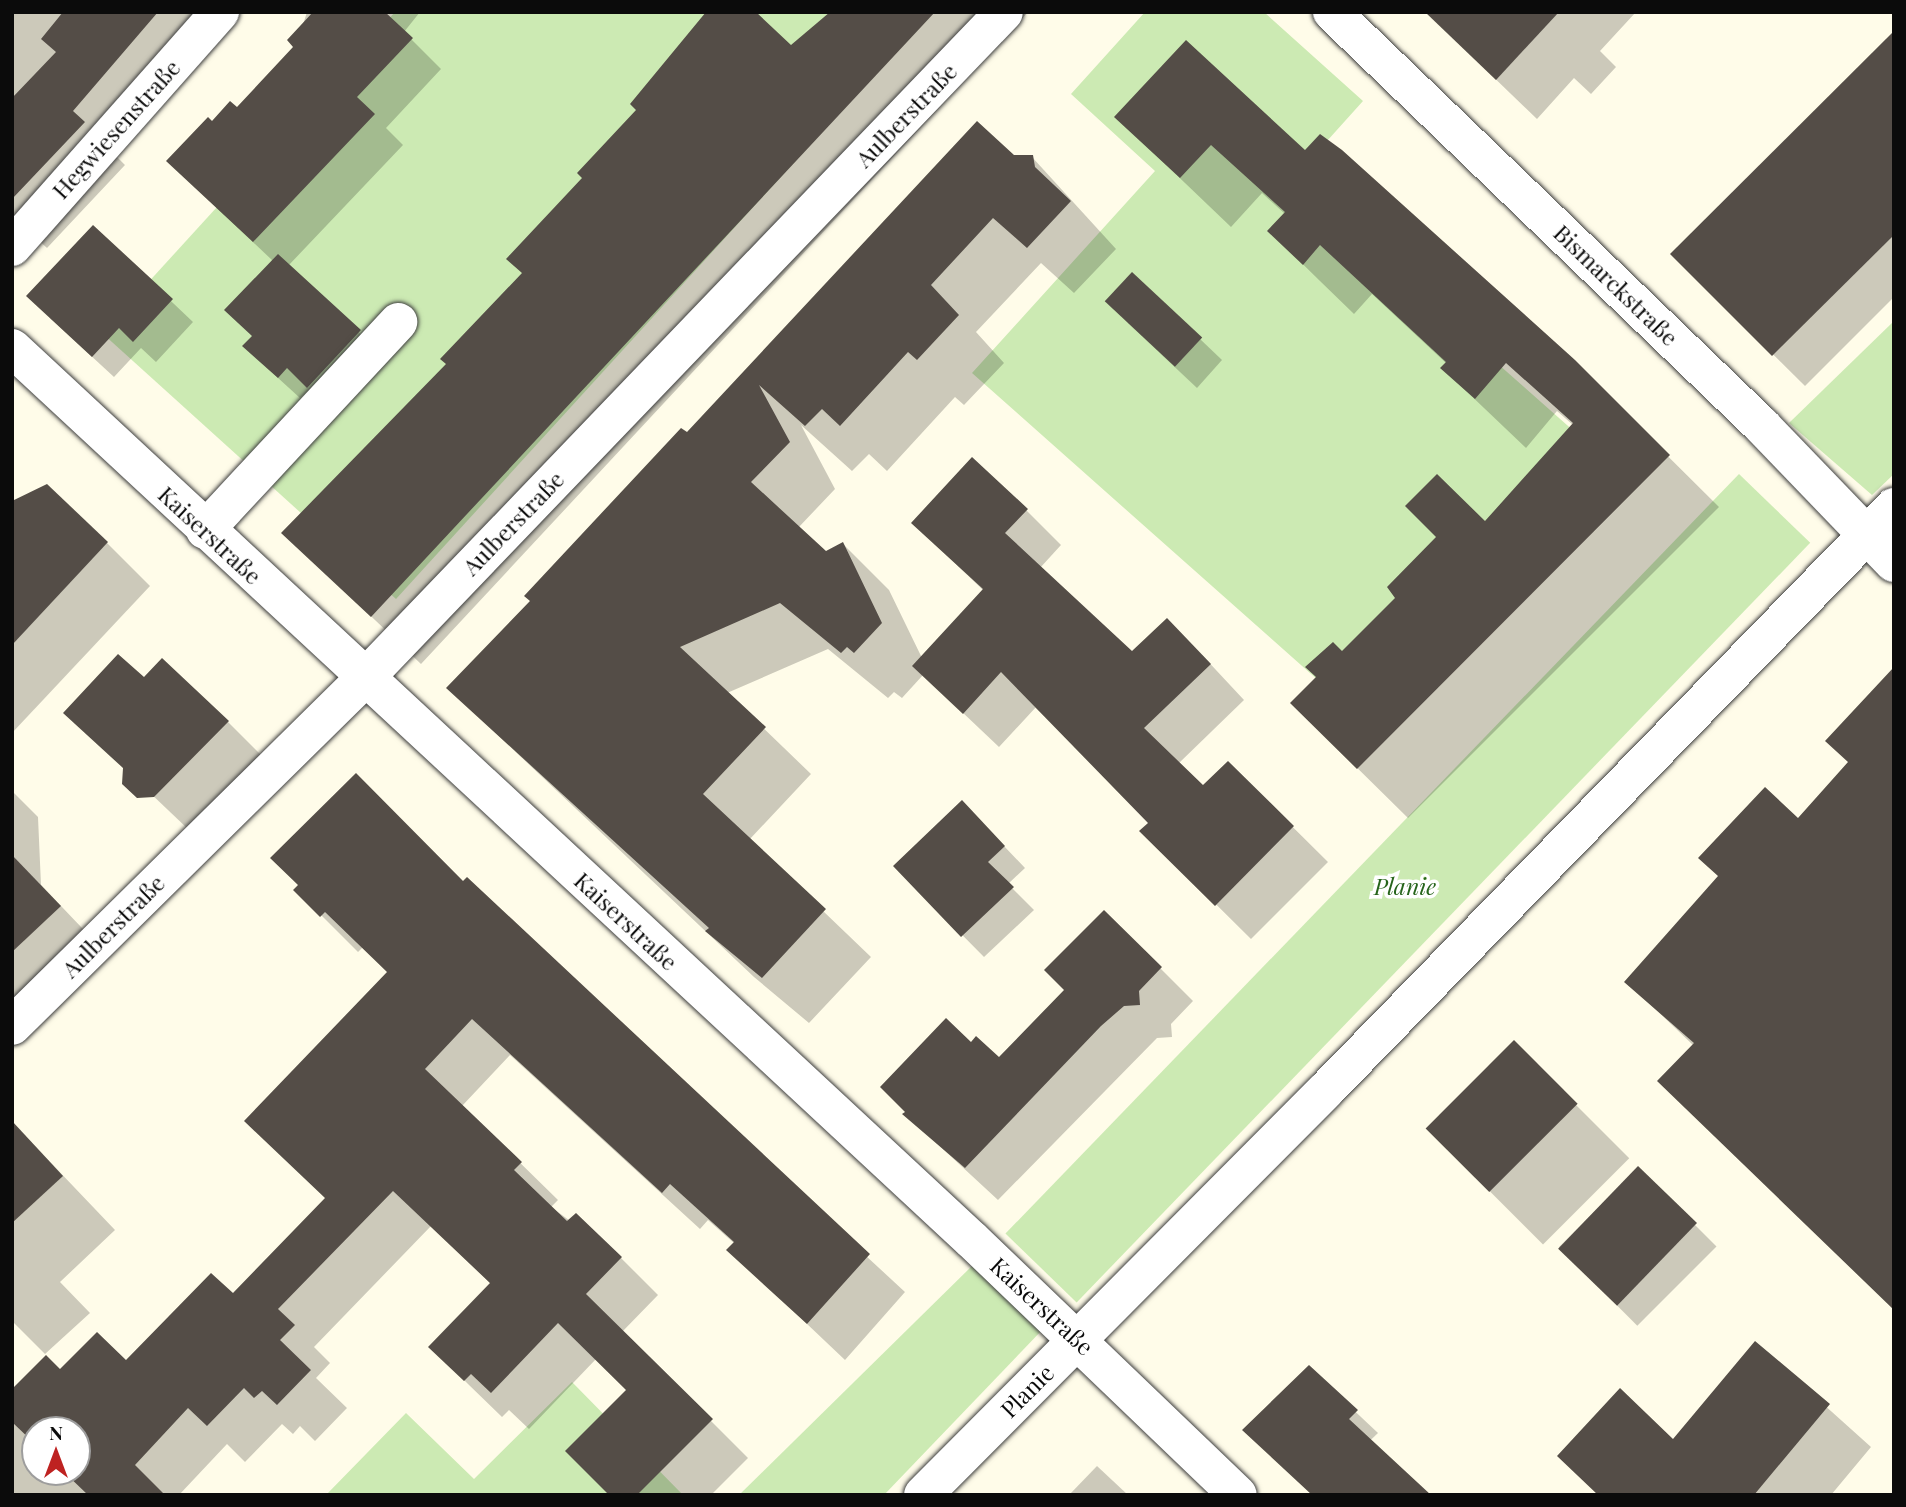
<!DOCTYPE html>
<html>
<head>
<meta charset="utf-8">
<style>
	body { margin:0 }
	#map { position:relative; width:1906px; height:1507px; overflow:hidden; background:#fffce9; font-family:"Playfair Display",serif }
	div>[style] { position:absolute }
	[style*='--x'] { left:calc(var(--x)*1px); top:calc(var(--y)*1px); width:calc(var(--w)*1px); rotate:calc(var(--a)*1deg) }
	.green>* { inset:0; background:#cceab3; transform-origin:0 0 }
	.shadow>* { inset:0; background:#0003; transform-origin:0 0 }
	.building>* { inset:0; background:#544d47; transform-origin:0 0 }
	.roads { filter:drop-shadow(0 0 2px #3e3e3e) drop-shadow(0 0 2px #3e3e3e) }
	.minor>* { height:38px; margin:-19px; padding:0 19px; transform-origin:19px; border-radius:19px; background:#fff }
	span { translate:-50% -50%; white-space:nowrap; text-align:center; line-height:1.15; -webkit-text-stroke:7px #fff; paint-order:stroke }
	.street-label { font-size:23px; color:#0b0b0b }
	.park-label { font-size:23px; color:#26641b; font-style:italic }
	.frame { position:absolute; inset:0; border:14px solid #0b0b0b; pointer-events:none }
	.north { position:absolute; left:21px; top:1416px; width:70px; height:70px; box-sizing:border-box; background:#fff; border:2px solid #9d9d9d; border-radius:50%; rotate:0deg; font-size:19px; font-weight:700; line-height:28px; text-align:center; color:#0b0b0b }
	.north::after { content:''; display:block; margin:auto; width:24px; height:32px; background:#be2221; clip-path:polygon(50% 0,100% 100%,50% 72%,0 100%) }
</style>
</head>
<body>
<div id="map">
	<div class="green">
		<div style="clip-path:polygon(395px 12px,931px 12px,396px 599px,102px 333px)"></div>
		<div style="clip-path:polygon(1145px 12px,1264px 12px,1363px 101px,1291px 181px,1611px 464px,1373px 729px,972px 373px,1155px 171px,1071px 94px)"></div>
		<div style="clip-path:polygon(1894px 321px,1894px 474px,1872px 495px,1789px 423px)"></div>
		<div style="left:1739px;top:474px;width:99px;height:1056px;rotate:44deg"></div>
		<div style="clip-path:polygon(975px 1263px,1044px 1328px,884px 1495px,739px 1495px)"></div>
		<div style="clip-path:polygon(572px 1382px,683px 1495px,326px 1495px,406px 1413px,474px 1479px)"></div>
	</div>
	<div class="shadow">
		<div style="clip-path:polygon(12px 12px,215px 12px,114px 154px,125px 165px,47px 248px,12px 216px)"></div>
		<div style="clip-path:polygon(307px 12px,420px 12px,404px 32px,441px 69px,386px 128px,403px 145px,288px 266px,381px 353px,330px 408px,310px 389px,300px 398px,266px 367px,253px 336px,273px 261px,198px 190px,212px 123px,237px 109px,296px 47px)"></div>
		<div style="clip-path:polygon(833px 12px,1028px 12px,421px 664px,284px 533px,448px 365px,524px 273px,585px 178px,638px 110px,791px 48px)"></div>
		<div style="clip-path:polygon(1426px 12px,1636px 12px,1600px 51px,1616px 67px,1591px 94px,1574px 78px,1537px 119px)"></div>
		<div style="clip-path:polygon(1894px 65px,1894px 297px,1805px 386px,1672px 254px)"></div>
		<div style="clip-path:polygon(1116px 117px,1305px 152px,1573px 362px,1719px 507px,1408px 818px,1342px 753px,1342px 653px,1485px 524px,1573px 425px,1557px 411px,1526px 448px,1442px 368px,1447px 364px,1372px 294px,1354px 314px,1320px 281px,1269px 231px,1285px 214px,1262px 193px,1231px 227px)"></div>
		<div style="clip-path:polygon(1013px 157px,1032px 157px,1116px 249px,1074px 293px,1041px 263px,976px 332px,1004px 363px,964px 405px,955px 397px,887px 471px,869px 454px,852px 471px,801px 425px,835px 489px,798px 528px,825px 553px,843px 544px,889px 590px,922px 658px,984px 591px,913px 523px,1026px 510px,1061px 545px,1040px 568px,1132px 653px,1202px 655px,1244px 700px,1178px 764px,1203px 788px,1228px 763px,1328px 862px,1251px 939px,1142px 831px,1150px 823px,1037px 706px,999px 747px,923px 675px,902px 698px,894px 692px,888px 698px,828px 649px,727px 693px,811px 774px,749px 840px,871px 957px,809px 1023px,754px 977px,448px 688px,687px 435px)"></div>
		<div style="clip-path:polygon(93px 227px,193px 322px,156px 362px,141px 348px,114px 377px,50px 318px)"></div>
		<div style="clip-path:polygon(1132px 274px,1222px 360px,1197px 388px,1128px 323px)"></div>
		<div style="clip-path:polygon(12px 500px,107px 543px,150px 586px,12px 733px)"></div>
		<div style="clip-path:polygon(144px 679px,228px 722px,281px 775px,209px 849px,66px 713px)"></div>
		<div style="clip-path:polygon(1849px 763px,1894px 1309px,1694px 1046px,1627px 982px,1798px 820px)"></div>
		<div style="clip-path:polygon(12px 791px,38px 817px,41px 885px,103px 950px,12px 1005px)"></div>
		<div style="clip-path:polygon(983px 824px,1025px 868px,1008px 884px,1034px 910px,984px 957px,895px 867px)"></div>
		<div style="clip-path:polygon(evenodd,463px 883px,905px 1292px,845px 1360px,729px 1250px,735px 1244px,708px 1220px,700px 1229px,510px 1055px,462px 1106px,558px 1200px,551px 1207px,621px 1258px,658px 1295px,622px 1332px,748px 1458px,711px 1495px,611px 1495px,628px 1390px,596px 1359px,529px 1429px,509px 1410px,502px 1417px,468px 1384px,431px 1347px,491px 1284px,431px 1226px,314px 1347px,330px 1363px,316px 1378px,347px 1408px,315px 1441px,300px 1426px,293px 1434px,282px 1424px,245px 1462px,227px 1444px,179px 1495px,12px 1495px,12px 1408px,60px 1372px,126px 1362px,233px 1295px,327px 1199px,389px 973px,363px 947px,358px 952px,296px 890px,463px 883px,35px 1430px,77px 1430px,77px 1472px,35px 1472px,35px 1430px)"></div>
		<div style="clip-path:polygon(1104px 912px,1193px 1001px,1171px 1024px,1172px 1037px,1157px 1038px,998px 1200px,905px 1114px,999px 1059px,1066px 990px)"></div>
		<div style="left:1514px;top:1043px;width:163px;height:122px;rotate:45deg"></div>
		<div style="clip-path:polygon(12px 1122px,115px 1230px,60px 1282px,90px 1313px,45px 1354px,12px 1321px)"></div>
		<div style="left:1638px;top:1168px;width:111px;height:112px;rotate:45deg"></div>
		<div style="clip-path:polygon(1755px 1343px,1871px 1447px,1831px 1495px,1598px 1495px,1673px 1441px)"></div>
		<div style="clip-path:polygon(1309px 1368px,1378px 1433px,1313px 1495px)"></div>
		<div style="clip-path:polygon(1097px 1466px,1128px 1495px,1069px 1495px)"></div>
	</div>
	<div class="building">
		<div style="clip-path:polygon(63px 12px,158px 12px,73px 111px,85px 122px,12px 199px,12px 98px,56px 52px,41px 39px)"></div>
		<div style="clip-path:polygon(313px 12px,385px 12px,413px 38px,357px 97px,375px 114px,253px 242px,166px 161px,208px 117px,212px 121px,230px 101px,237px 107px,293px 47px,287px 40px)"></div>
		<div style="clip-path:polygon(706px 12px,756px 12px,791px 45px,830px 12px,935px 12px,371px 617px,281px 533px,446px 364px,440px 359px,522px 273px,506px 259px,582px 178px,577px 173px,636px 110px,630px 104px)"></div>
		<div style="clip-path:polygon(1425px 12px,1559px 12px,1496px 80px)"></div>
		<div style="clip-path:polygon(1894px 31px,1894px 235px,1772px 356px,1670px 254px)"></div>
		<div style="clip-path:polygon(1186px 40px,1305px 150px,1320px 134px,1342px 150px,1575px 360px,1670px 455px,1357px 769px,1290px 703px,1316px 677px,1305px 667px,1333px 642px,1342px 651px,1395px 598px,1387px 587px,1436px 537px,1405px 506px,1437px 474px,1485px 521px,1573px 423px,1506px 363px,1475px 399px,1440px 368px,1446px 362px,1320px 245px,1303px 265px,1267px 231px,1285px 212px,1211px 145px,1180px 178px,1114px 117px)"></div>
		<div style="clip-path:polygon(977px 121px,1014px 155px,1033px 155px,1035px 167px,1071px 201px,1027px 248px,993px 218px,931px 285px,959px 315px,917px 360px,908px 352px,840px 426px,822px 409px,805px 426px,759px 385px,790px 442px,751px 482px,826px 551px,843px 542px,882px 623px,854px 653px,847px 647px,841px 653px,780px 603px,680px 647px,766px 727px,703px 794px,826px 909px,762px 978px,705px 931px,709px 928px,446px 688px,530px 601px,524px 596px,681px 428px,687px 432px)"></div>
		<div style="clip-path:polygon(93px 225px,173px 299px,133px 342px,119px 328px,92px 357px,26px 296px)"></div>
		<div style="clip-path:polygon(278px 254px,361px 330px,307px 388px,287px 368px,278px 378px,242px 346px,252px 336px,224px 310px)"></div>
		<div style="left:1132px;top:272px;width:96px;height:40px;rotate:43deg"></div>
		<div style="clip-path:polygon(972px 457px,1028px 509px,1005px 533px,1132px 651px,1167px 618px,1211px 664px,1144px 728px,1203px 785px,1228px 761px,1294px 826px,1215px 906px,1139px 831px,1148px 823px,1001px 672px,963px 714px,912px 666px,983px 589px,911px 523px)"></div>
		<div style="clip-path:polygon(47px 484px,108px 542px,12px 645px,12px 501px)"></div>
		<div style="clip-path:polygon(118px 654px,144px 677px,162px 658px,229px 721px,154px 797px,137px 798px,122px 784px,123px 768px,63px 713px)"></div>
		<div style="clip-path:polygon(1894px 667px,1894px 1310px,1657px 1081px,1694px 1043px,1624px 982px,1718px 876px,1698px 858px,1765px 787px,1798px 818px,1848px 762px,1825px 741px)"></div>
		<div style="clip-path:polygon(356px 773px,463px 881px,467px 877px,870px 1254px,807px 1324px,726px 1250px,734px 1242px,670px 1184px,662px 1193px,472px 1019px,425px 1069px,522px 1162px,514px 1170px,567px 1221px,576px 1213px,622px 1257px,586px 1294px,713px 1419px,637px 1495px,609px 1495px,565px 1451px,626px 1390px,558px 1323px,491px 1393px,471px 1374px,464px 1381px,428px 1347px,490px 1283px,393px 1191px,278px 1309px,295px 1325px,280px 1340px,311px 1370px,277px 1405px,262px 1391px,254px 1398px,244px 1388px,207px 1426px,188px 1408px,135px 1465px,165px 1495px,88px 1495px,64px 1472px,77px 1472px,77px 1430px,35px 1430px,35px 1444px,12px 1422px,12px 1389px,46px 1355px,60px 1369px,97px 1332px,126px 1360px,211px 1273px,233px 1293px,325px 1198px,244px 1121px,387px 972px,325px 912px,320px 917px,293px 890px,298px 885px,270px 858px)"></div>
		<div style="clip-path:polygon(962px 800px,1005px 846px,988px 862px,1014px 887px,961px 937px,893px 866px)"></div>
		<div style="clip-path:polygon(12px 855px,61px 906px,12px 952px)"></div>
		<div style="clip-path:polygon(1104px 910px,1162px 967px,1139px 991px,1140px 1005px,1124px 1006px,1101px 1026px,965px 1168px,902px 1114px,905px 1112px,880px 1087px,946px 1018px,971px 1042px,976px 1036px,999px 1057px,1064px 990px,1044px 970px)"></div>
		<div style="left:1514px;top:1040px;width:90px;height:125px;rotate:45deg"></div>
		<div style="clip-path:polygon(12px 1121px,63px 1176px,12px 1223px)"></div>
		<div style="left:1638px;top:1166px;width:82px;height:115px;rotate:44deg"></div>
		<div style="clip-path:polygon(1755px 1341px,1830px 1404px,1754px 1495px,1598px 1495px,1557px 1456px,1620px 1388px,1673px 1439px)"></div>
		<div style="clip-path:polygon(1309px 1365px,1358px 1410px,1349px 1419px,1431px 1495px,1312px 1495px,1242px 1430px)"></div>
	</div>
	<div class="roads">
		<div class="minor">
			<div style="--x:1332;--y:12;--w:597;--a:43.91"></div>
			<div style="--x:1762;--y:426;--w:190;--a:46.1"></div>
			<div style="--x:12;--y:247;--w:314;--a:-48.5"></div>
			<div style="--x:12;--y:348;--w:1310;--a:42.9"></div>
			<div style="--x:972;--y:1240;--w:368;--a:43.8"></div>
			<div style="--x:205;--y:530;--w:284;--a:-47.1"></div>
			<div style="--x:12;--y:1026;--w:494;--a:-44.6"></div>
			<div style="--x:364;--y:679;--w:924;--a:-46.18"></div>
			<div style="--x:923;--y:1495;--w:571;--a:-45.14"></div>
			<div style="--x:1326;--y:1090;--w:814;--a:-45.75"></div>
		</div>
	</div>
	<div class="street-label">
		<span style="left:906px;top:115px;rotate:-46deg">Aulberstraße</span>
		<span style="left:116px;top:129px;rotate:-48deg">Hegwiesenstraße</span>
		<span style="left:1616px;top:285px;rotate:44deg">Bismarckstraße</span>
		<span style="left:513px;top:523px;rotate:-46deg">Aulberstraße</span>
		<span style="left:210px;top:535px;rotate:43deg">Kaiserstraße</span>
		<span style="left:626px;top:921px;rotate:43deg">Kaiserstraße</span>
		<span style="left:113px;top:926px;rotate:-45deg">Aulberstraße</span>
		<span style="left:1042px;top:1306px;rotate:43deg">Kaiserstraße</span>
		<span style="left:1027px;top:1391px;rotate:-45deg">Planie</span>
	</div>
	<div class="park-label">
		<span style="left:1405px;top:886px">Planie</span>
	</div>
	<div class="frame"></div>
	<div class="north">N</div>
</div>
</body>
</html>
